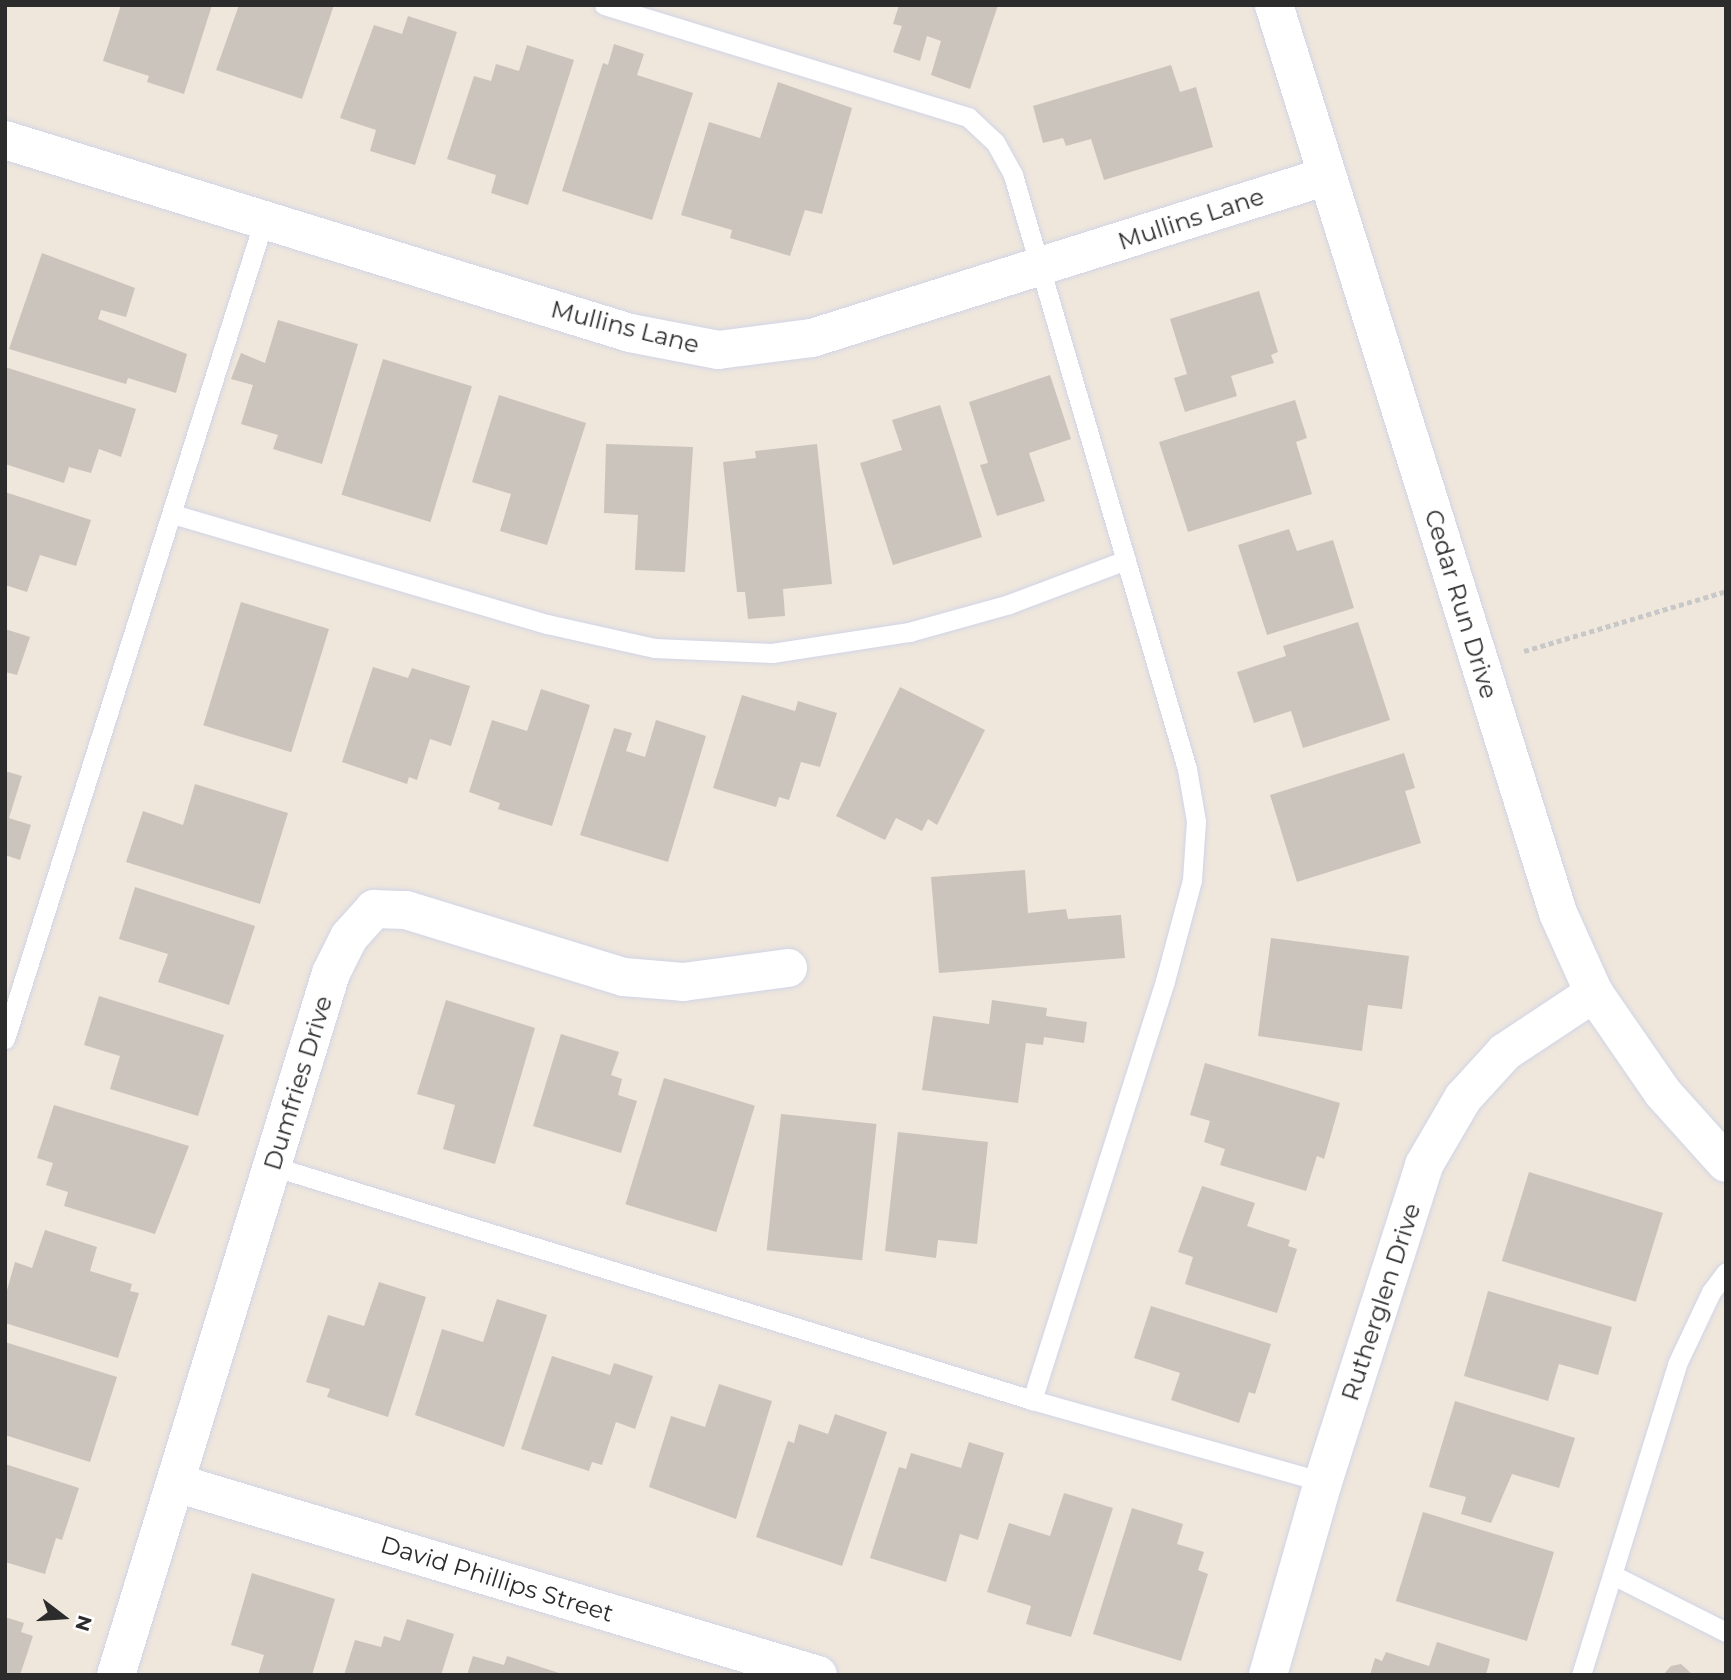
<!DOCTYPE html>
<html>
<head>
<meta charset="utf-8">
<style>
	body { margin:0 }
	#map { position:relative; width:1731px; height:1680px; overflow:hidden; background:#efe7dc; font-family:Montserrat,sans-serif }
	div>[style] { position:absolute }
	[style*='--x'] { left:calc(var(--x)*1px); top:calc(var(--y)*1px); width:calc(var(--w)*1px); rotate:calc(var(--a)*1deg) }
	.building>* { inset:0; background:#cac4bc; transform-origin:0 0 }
	.path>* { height:4.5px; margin-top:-2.25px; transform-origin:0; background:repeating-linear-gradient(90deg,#c8c8c8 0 5px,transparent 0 8.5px) }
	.roads { filter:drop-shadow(0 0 2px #d1d4e6) drop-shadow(0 0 2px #d1d4e6) }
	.lane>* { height:19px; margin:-9.5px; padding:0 9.5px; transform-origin:9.5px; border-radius:9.5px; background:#fff }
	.street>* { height:38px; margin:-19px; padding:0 19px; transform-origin:19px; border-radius:19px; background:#fff }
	span { translate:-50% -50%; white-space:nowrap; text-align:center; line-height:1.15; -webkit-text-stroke:6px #fff; paint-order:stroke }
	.street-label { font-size:24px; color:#2c2c2c }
	.frame { position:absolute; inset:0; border:7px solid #2c2c2c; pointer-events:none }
	.north { position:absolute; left:28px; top:1582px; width:70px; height:70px; -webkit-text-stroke:5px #fff; paint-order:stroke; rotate:107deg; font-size:19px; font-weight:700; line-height:28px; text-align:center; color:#2c2c2c }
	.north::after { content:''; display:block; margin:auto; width:24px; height:32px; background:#2c2c2c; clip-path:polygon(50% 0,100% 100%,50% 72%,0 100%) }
</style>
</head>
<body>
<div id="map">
	<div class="building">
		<div style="clip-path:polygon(121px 5px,212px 5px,184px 94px,147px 82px,149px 76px,103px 61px)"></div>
		<div style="clip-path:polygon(239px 5px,334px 5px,302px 99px,216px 70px)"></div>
		<div style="clip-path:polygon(899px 5px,998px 5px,970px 89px,931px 75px,941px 41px,927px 36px,920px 61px,893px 52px,902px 26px,893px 24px)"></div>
		<div style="clip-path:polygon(408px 16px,457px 32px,415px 165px,370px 151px,376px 130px,340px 118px,374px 25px,402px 34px)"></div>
		<div style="clip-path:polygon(614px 44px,644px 54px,637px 75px,693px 93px,652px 220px,562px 191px,603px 63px,608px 65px)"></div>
		<div style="clip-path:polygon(527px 45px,574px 60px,528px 205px,491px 193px,496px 175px,447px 159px,474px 76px,491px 81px,496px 64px,519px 71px)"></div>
		<div style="clip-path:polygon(1171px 65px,1180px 92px,1196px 87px,1213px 147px,1104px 180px,1091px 139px,1066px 146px,1063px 138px,1043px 143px,1033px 106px)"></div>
		<div style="clip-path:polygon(778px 82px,852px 108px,822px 214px,805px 210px,790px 256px,730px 238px,732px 230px,681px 215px,709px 122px,760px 138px)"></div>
		<div style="clip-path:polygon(42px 253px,135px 288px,126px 317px,101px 310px,98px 319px,187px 354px,176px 393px,128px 378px,126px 384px,9px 349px)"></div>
		<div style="clip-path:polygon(1259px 291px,1278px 352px,1271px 355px,1274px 363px,1231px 376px,1237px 396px,1185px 412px,1174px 378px,1187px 374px,1170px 319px)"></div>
		<div style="clip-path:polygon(278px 320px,358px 344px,322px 464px,273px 449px,278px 435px,241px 424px,253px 385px,231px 379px,241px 353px,265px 363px)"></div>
		<div style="left:383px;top:359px;width:93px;height:142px;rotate:17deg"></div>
		<div style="clip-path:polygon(5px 367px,136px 409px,121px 457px,99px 449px,91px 473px,69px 467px,64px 483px,5px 464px)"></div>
		<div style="clip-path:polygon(1050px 375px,1071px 439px,1029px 453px,1045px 501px,997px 516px,980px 465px,988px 463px,969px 402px)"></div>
		<div style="clip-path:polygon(499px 395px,586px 423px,547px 545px,500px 531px,511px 494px,472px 482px)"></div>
		<div style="clip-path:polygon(1295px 400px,1307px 438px,1296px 442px,1312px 494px,1188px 532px,1159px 442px)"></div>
		<div style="clip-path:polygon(940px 405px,982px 537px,893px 565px,860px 463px,902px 450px,892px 420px)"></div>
		<div style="clip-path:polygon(606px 444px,693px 447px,685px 572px,635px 570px,638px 515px,604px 513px)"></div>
		<div style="clip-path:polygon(817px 444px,832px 584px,783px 589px,785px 616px,748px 619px,745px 592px,737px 592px,723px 462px,756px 458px,755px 451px)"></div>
		<div style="clip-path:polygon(5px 492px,91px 520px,76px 566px,40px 555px,27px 592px,5px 585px)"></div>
		<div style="clip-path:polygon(1289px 529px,1297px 551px,1333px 540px,1354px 608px,1267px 635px,1238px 545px)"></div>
		<div style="left:241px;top:602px;width:92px;height:129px;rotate:17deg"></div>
		<div style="clip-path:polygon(1358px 622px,1390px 720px,1303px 748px,1291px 711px,1254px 723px,1237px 672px,1286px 656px,1283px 646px)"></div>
		<div style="clip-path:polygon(5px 629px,30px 637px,17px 675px,5px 672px)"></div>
		<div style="clip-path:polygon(373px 667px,408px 678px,412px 668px,470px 686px,451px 746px,430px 739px,417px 780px,409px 777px,407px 784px,342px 762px)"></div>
		<div style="clip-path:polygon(900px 687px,985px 730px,937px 825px,928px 819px,922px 831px,896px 818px,885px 840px,836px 816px)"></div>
		<div style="clip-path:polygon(541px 689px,590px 705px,552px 826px,498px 809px,500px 803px,469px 792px,492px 720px,527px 731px)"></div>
		<div style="clip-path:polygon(742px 695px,795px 711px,798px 701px,837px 713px,820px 767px,801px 762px,789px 800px,779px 797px,776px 807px,713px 788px)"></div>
		<div style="clip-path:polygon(656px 720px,706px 736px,668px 862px,580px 835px,614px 728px,632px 733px,626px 751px,645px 757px)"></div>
		<div style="clip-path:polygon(1404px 753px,1415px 788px,1405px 791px,1421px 843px,1297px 882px,1270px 795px)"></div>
		<div style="clip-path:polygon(5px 771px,22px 776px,9px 818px,31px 825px,20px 860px,5px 855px)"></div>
		<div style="clip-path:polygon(195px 784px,288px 813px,260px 904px,126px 862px,143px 811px,183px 825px)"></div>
		<div style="clip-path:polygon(1025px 870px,1028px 913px,1066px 909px,1068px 919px,1121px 915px,1125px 958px,939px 973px,931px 877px)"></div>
		<div style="clip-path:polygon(135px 887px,255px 926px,229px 1005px,158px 982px,168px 954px,119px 939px)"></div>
		<div style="clip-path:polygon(1271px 938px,1409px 956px,1402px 1009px,1368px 1005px,1362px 1051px,1258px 1036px)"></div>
		<div style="clip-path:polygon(99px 996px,224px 1035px,198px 1116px,110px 1089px,120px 1056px,84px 1045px)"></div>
		<div style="clip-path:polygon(446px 1000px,535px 1028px,495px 1164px,443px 1149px,455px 1105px,417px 1094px)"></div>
		<div style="clip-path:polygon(992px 1000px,1047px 1008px,1046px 1016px,1087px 1022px,1084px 1043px,1044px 1037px,1043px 1045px,1026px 1043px,1018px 1103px,922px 1090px,933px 1016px,989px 1024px)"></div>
		<div style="clip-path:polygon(561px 1034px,619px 1052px,611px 1075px,622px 1079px,618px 1095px,637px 1101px,621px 1153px,533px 1126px)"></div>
		<div style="clip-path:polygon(1205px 1063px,1340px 1103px,1324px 1159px,1317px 1156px,1306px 1191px,1220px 1165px,1225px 1149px,1204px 1142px,1210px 1121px,1190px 1115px)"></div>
		<div style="left:664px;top:1078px;width:95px;height:132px;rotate:17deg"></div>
		<div style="clip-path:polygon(54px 1105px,189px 1146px,155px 1234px,64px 1206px,68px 1192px,46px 1185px,53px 1163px,37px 1158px)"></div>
		<div style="left:781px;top:1114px;width:96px;height:137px;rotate:6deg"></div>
		<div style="clip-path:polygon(898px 1132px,988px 1142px,977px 1244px,938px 1240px,936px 1258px,885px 1251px)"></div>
		<div style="left:1529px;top:1172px;width:140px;height:93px;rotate:17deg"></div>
		<div style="clip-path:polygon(1202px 1186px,1255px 1203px,1247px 1226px,1290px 1240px,1288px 1246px,1297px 1249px,1277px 1313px,1185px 1284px,1193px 1257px,1178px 1252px)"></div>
		<div style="clip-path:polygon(45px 1230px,97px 1247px,90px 1271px,132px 1284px,130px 1291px,139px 1293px,118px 1358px,5px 1323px,5px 1297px,15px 1262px,32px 1268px)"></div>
		<div style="clip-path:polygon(379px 1282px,426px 1297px,388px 1417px,327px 1397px,330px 1389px,306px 1382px,328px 1315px,364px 1326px)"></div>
		<div style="clip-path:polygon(1488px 1291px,1612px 1327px,1598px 1375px,1559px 1364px,1548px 1401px,1464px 1376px)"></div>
		<div style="clip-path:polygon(497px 1299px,547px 1315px,504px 1447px,415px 1415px,442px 1329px,483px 1342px)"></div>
		<div style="clip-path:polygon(1151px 1306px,1271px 1344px,1255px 1394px,1249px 1392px,1239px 1423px,1171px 1400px,1180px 1373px,1134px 1358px)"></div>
		<div style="clip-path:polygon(5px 1342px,117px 1377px,90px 1462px,5px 1435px)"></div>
		<div style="clip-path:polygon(552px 1356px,610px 1375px,614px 1363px,653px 1376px,635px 1429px,616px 1422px,602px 1465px,592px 1462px,589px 1471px,521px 1449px)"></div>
		<div style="clip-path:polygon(719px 1384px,772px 1401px,736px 1519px,649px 1487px,671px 1416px,705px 1427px)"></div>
		<div style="clip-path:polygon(1455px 1401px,1575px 1438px,1559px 1488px,1512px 1474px,1491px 1523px,1461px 1514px,1466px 1497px,1429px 1487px)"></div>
		<div style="clip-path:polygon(835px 1414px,887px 1432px,842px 1566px,756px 1537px,788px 1441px,794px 1443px,799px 1424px,828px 1434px)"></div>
		<div style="clip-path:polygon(969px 1442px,1004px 1453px,978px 1540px,960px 1534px,946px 1582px,870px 1558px,899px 1467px,906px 1469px,911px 1453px,961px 1468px)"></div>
		<div style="clip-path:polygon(5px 1464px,79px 1488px,62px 1540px,56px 1538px,45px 1574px,5px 1562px)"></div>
		<div style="clip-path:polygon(1064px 1493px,1113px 1508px,1071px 1637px,1026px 1624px,1031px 1606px,987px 1592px,1009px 1523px,1050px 1536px)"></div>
		<div style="clip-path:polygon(1132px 1508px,1183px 1524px,1177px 1544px,1204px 1552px,1198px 1570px,1208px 1574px,1181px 1661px,1093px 1634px)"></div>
		<div style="left:1423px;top:1512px;width:137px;height:93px;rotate:17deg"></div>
		<div style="clip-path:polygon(252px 1573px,335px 1599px,312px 1675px,258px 1675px,264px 1655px,231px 1645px)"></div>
		<div style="clip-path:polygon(5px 1617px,24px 1623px,21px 1632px,33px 1636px,20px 1675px,5px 1675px)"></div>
		<div style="clip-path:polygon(407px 1619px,454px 1634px,441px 1675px,344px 1675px,355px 1640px,381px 1647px,384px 1636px,400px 1641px)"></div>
		<div style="clip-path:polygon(1437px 1642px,1490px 1659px,1486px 1675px,1370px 1675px,1375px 1658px,1382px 1661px,1386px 1652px,1429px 1666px)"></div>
		<div style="clip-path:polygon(473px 1656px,504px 1665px,507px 1656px,565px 1675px,467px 1675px)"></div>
		<div style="clip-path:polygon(1681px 1664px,1693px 1675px,1663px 1675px,1671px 1666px)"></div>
	</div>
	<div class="path">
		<div style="--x:1524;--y:651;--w:211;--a:-16.5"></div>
	</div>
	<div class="roads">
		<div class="lane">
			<div style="--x:604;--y:5;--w:381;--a:17.1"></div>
			<div style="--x:968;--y:117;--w:37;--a:43"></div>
			<div style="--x:995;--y:142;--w:38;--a:61"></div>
			<div style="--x:1013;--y:175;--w:619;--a:73.67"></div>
			<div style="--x:1187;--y:769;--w:53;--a:80.2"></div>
			<div style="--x:1196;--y:821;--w:59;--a:93.9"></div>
			<div style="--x:1192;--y:880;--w:105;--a:105"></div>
			<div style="--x:1165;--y:981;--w:440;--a:107.6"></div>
			<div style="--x:1032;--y:1400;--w:302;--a:15.7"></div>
			<div style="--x:173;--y:514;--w:390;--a:16.4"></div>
			<div style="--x:547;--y:624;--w:110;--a:12.6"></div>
			<div style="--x:654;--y:648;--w:118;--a:2.4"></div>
			<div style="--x:772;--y:653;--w:139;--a:-8.7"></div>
			<div style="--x:909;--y:632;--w:104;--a:-15.6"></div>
			<div style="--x:1009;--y:604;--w:125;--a:-20.6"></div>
			<div style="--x:5;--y:1039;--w:856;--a:-72.45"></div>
			<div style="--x:272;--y:1166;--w:795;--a:17.11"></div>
			<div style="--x:1613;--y:1575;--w:127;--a:26.8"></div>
			<div style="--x:1581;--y:1675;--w:325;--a:-72.8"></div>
			<div style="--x:1677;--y:1364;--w:80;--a:-64.7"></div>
			<div style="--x:1711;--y:1292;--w:25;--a:-53"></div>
		</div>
		<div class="street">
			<div style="--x:1274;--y:5;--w:951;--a:72.63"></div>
			<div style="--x:1558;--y:913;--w:88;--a:65.8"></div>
			<div style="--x:1594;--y:993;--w:121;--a:55.4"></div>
			<div style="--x:1663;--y:1093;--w:94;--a:48"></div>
			<div style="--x:5;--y:140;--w:654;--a:17.16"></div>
			<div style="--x:630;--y:333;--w:90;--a:10.9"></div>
			<div style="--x:718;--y:350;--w:95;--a:-7.3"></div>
			<div style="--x:812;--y:338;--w:540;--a:-17.46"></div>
			<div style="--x:176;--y:1483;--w:670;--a:16.65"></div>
			<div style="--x:116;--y:1675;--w:734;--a:-72.97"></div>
			<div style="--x:331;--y:973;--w:40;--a:-63.4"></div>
			<div style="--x:349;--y:937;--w:38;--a:-48"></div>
			<div style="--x:374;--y:909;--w:32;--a:2"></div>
			<div style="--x:406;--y:910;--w:228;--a:17.1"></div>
			<div style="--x:624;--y:977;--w:59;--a:4.8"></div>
			<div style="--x:683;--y:982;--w:106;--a:-7.6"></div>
			<div style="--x:1268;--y:1675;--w:201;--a:-74.1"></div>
			<div style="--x:1323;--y:1482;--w:333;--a:-72.3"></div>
			<div style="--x:1424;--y:1165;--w:78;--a:-59.8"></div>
			<div style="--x:1463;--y:1098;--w:62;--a:-47.6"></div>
			<div style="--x:1505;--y:1052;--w:107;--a:-33.5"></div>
		</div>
	</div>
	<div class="street-label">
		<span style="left:1191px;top:219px;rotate:-18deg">Mullins Lane</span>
		<span style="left:625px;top:327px;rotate:14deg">Mullins Lane</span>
		<span style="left:1461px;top:604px;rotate:73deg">Cedar Run Drive</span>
		<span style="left:298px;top:1083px;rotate:-73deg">Dumfries Drive</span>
		<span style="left:1381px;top:1302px;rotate:-72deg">Rutherglen Drive</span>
		<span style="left:497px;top:1579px;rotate:17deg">David Phillips Street</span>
	</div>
	<div class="frame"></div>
	<div class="north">N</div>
</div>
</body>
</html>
